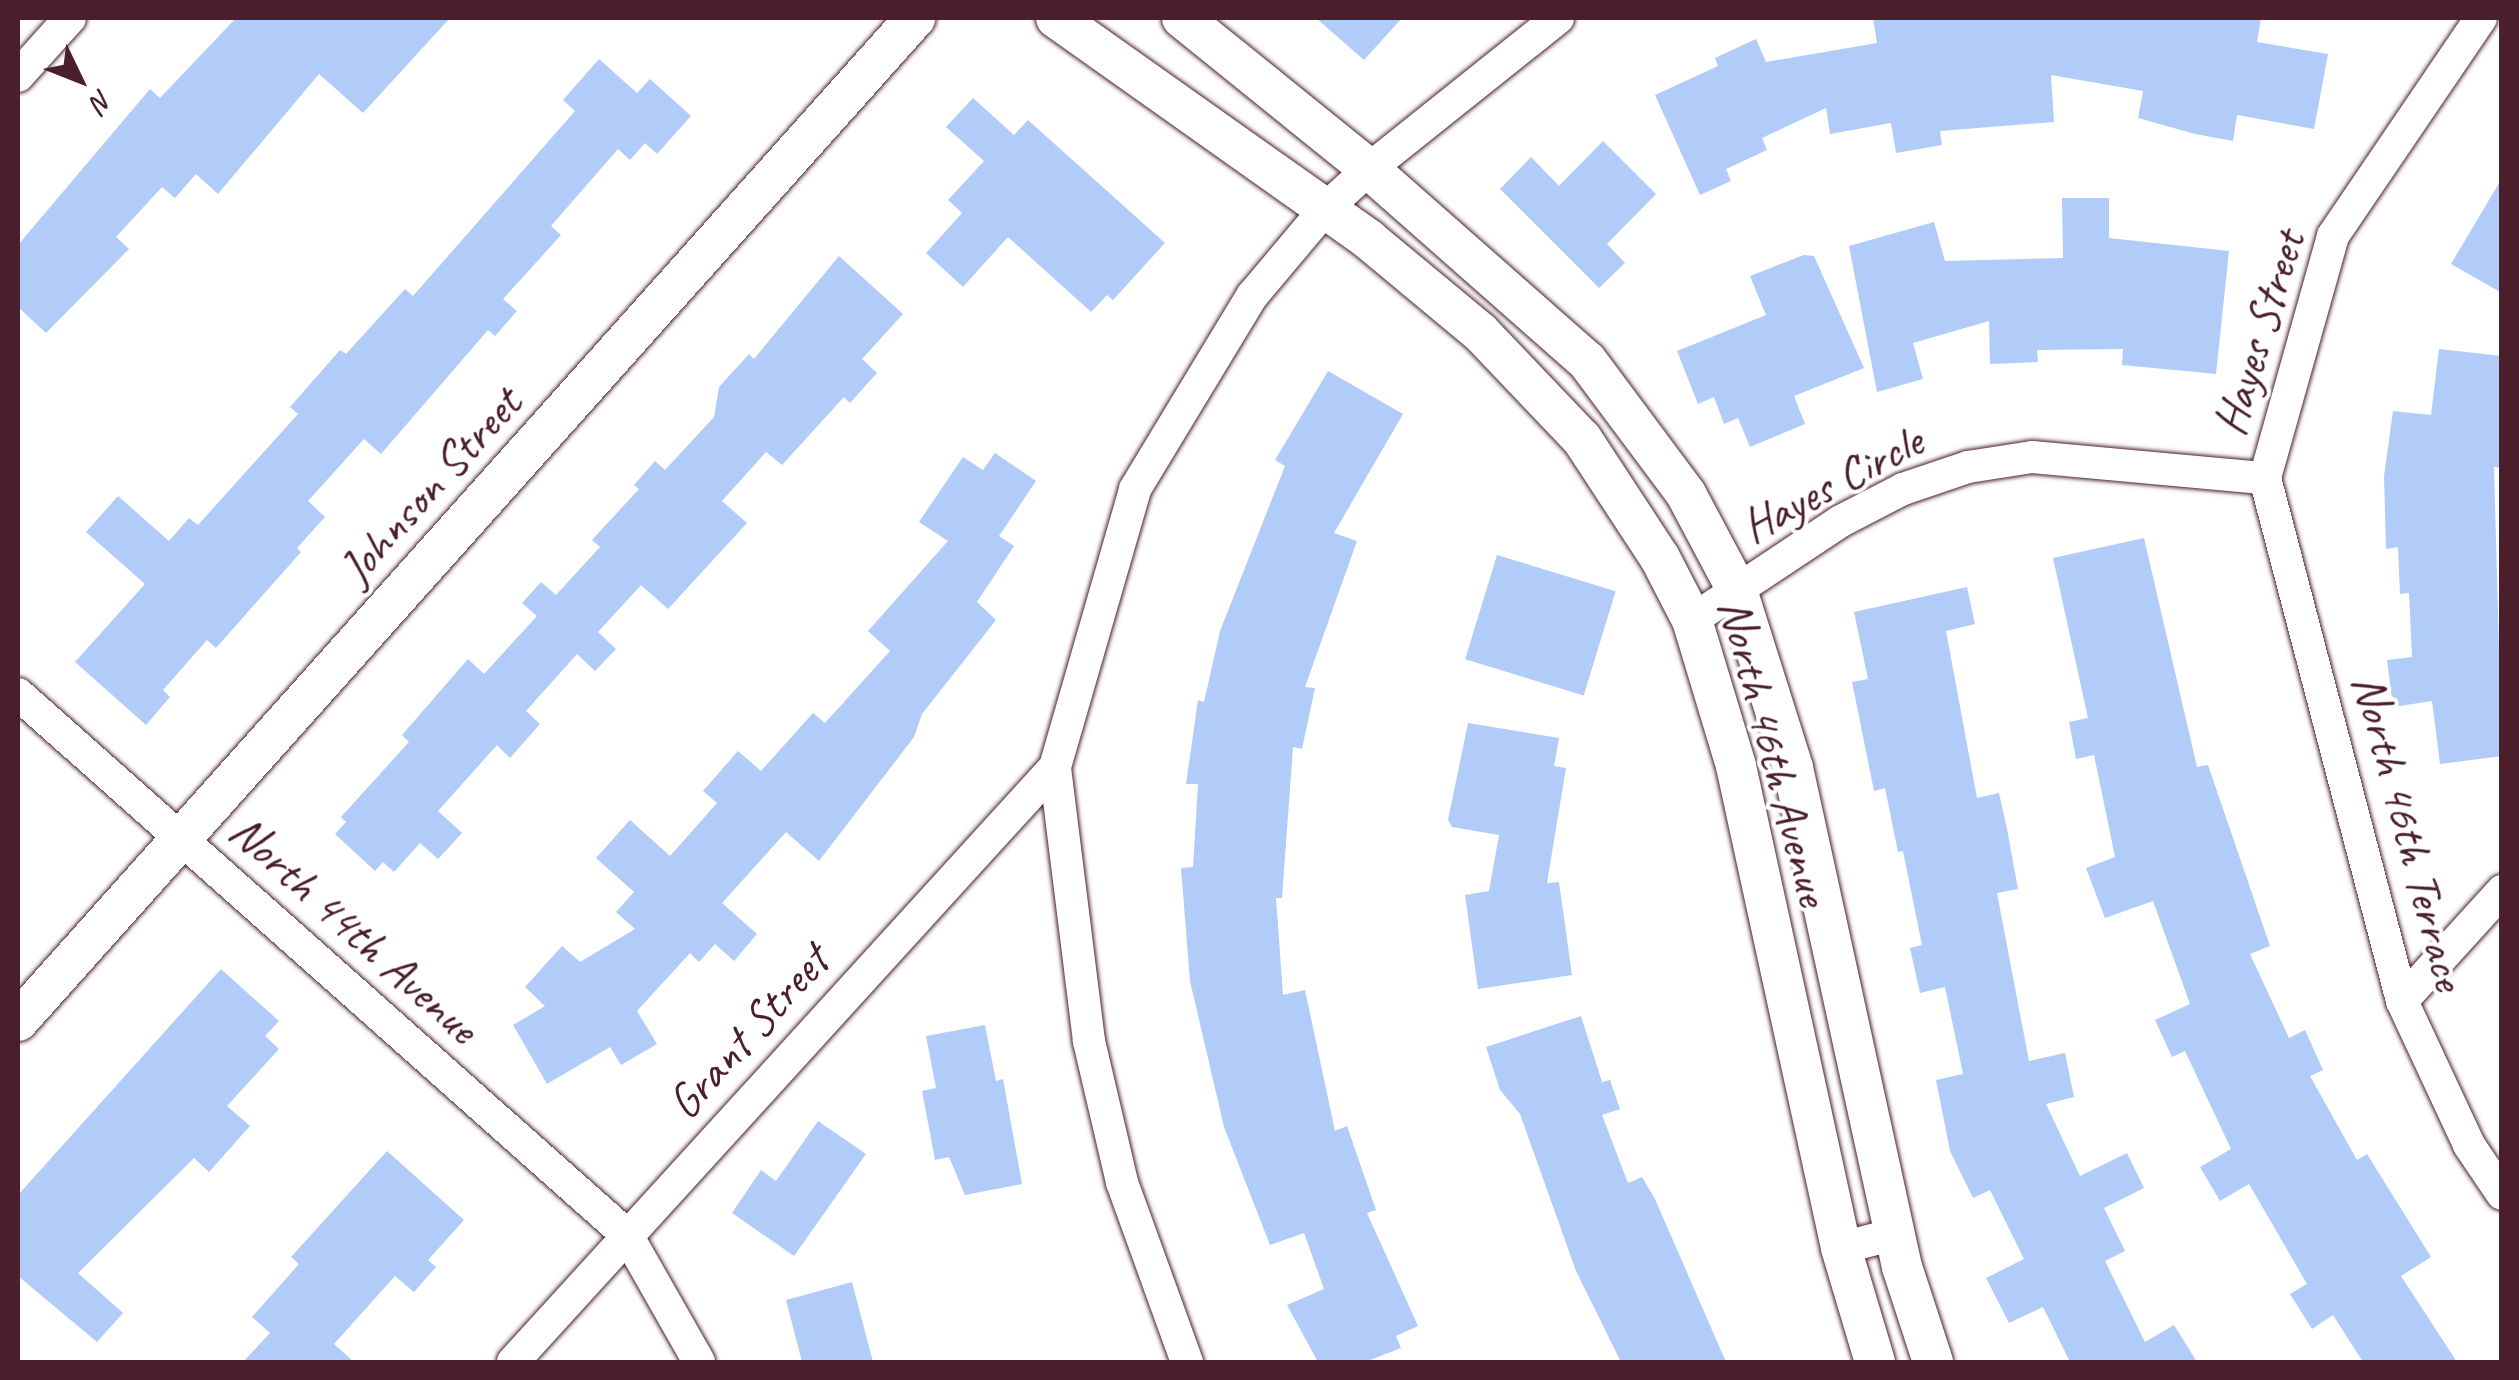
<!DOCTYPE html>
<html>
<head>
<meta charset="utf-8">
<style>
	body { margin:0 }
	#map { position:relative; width:2519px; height:1380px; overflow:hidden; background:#fff; font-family:Caveat,sans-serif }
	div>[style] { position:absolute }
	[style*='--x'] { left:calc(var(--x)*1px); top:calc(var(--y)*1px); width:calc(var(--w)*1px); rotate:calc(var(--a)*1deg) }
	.building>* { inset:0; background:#b1ccf9; transform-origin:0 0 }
	.roads { filter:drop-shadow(0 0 2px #4a1f2b) drop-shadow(0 0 2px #4a1f2b) }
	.minor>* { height:32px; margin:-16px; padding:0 16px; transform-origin:16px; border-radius:16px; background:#fff }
	.tertiary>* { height:40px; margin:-20px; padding:0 20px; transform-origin:20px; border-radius:20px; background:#fff }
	span { translate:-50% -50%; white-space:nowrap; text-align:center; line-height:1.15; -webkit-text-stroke:8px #fff; paint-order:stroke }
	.street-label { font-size:48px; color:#4a1f2b }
	.frame { position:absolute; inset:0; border:20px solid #4a1f2b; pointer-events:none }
	.north { position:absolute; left:30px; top:30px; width:100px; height:100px; -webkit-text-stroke:8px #fff; paint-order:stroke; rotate:133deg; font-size:28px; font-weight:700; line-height:40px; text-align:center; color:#4a1f2b }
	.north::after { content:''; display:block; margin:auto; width:35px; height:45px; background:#4a1f2b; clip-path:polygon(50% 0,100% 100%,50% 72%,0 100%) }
</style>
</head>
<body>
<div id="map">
	<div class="building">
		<div style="clip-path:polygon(236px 18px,450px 18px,363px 113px,319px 74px,218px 194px,196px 174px,175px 198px,162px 187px,116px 237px,129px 249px,46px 333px,18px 307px,18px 245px,150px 89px,160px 98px)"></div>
		<div style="clip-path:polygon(1316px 18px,1402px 18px,1364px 60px)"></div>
		<div style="clip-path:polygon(1873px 18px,2261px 18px,2257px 42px,2328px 54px,2314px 129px,2237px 115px,2233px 141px,2195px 134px,2138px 118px,2143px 91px,2051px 75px,2054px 122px,1940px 131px,1942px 145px,1896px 153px,1891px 123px,1830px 134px,1826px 108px,1762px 138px,1767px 150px,1726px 169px,1731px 181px,1700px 195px,1655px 95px,1718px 66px,1715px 58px,1756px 39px,1766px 62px,1877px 43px)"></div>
		<div style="clip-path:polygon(599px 59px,637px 93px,650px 79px,691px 116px,657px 154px,645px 143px,630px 160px,618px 149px,551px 226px,561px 235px,503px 299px,517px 311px,495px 336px,488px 330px,381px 454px,364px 439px,308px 501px,325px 517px,297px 548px,301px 552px,216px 648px,207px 640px,163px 690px,170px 697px,146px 725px,75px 662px,145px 584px,86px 532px,118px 496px,169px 541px,189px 518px,198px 525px,298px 414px,290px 407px,340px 350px,346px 354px,405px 289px,413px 296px,575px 111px,563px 100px)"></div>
		<div style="clip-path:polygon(973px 98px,1014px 135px,1028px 120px,1165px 243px,1113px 300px,1107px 295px,1091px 312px,1008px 237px,963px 287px,926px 253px,962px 213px,948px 200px,984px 161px,946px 127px)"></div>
		<div style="clip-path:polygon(1603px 141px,1656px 194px,1607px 244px,1625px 263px,1599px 288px,1500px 189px,1531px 157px,1559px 186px)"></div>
		<div style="clip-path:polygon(2502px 178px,2502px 293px,2451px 264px)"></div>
		<div style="clip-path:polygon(2062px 198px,2109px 198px,2109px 238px,2229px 251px,2216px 374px,2122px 365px,2123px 349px,2037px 350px,2038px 362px,1990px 364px,1989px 321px,1913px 343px,1923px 379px,1877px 392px,1849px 246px,1934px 222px,1945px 261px,2063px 258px)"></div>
		<div style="clip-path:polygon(1804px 255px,1814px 256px,1864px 368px,1794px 396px,1805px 424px,1750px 447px,1738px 418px,1724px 424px,1714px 397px,1698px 404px,1677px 351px,1766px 315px,1750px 276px)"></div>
		<div style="clip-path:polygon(839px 256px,903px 314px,862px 359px,877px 373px,850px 403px,844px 397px,782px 465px,766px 452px,722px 501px,747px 523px,668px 609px,641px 585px,598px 632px,616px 649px,595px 671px,577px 654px,526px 711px,540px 724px,510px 758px,497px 745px,438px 811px,462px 833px,438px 859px,420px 843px,394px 872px,383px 862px,375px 871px,335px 834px,346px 822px,341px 817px,409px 742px,402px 735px,468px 659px,484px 674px,537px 616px,522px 603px,541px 582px,556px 595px,600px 547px,592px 540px,639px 489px,634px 485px,655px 461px,665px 470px,714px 417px,719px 387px,749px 354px,754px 359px)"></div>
		<div style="clip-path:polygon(2439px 349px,2502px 356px,2502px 468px,2494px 467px,2502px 756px,2440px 764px,2432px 701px,2393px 707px,2387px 660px,2412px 657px,2409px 593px,2400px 594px,2398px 547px,2386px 549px,2384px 476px,2393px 411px,2431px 415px)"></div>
		<div style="clip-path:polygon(1328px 371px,1403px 414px,1334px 533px,1357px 541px,1305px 687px,1315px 688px,1302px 749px,1293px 747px,1282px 898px,1276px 898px,1283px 995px,1305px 990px,1335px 1131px,1347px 1126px,1376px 1210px,1367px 1213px,1418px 1326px,1396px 1336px,1401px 1348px,1365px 1362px,1318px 1362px,1287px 1305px,1324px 1289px,1304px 1233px,1270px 1245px,1224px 1127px,1190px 981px,1181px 868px,1193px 867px,1198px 784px,1186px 784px,1198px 700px,1204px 702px,1220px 631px,1285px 466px,1275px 460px)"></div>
		<div style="clip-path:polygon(995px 453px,1036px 481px,999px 536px,1014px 546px,977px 602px,996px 620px,922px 714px,914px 737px,819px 861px,786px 832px,722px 903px,757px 934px,734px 961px,715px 944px,699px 962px,690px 953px,637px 1011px,657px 1044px,621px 1065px,610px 1047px,547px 1084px,513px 1025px,545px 1006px,525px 987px,562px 946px,580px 962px,635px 929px,616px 912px,634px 892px,596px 858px,630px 820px,670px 856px,717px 803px,703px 791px,738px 751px,761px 771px,813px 713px,825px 723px,890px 651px,868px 631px,948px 541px,919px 522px,963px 457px,983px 470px)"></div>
		<div style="clip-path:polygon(2144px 538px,2197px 767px,2208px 765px,2270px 946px,2250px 954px,2289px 1038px,2305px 1030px,2323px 1070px,2310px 1076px,2357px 1160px,2367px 1154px,2431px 1257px,2401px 1276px,2457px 1362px,2363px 1362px,2333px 1315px,2312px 1329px,2290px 1294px,2307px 1284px,2249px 1184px,2220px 1201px,2200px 1167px,2231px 1149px,2185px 1051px,2172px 1057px,2155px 1020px,2190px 1004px,2153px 901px,2105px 918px,2086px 868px,2115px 857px,2094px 755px,2076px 759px,2069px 722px,2088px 718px,2053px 558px)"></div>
		<div style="left:1497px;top:555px;width:124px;height:109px;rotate:17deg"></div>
		<div style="clip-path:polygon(1967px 587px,1975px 624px,1946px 631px,1977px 798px,1999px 793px,2007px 829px,2018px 889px,1997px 893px,2029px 1061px,2065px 1053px,2074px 1097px,2046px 1104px,2080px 1176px,2127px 1153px,2144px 1188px,2104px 1208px,2125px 1251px,2105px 1261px,2145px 1342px,2174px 1325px,2197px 1362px,2070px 1362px,2043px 1307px,2009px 1323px,1986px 1278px,2024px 1259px,1990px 1190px,1973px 1198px,1950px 1151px,1936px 1080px,1963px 1074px,1945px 987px,1920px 993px,1910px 948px,1922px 945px,1903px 851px,1898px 852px,1885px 788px,1874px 791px,1852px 682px,1868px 679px,1854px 612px)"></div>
		<div style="clip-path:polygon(1468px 723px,1559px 738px,1554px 766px,1566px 768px,1547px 883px,1559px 882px,1572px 975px,1478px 989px,1465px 895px,1489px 891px,1499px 835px,1452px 827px,1448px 820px)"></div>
		<div style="clip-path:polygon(221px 969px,279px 1021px,265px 1036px,279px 1049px,227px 1106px,250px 1126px,209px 1172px,194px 1158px,78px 1273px,123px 1313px,97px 1342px,18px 1276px,18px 1195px)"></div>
		<div style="clip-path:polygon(1581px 1016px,1602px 1082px,1610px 1080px,1620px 1109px,1602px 1115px,1628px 1183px,1642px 1177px,1655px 1199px,1726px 1362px,1621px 1362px,1576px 1271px,1520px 1114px,1500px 1090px,1486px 1047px)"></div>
		<div style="clip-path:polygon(985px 1025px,996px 1081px,1003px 1079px,1022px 1184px,965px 1195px,949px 1157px,935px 1160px,922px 1091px,936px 1088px,926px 1036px)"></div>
		<div style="clip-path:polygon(818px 1121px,866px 1154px,794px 1256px,732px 1213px,761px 1170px,776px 1181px)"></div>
		<div style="clip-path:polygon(387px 1151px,464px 1220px,428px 1260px,436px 1267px,414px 1292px,395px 1276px,334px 1344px,354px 1362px,243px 1362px,270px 1333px,252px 1317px,299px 1264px,291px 1257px)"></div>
		<div style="clip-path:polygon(852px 1282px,873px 1362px,802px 1362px,786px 1300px)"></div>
	</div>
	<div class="roads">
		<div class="minor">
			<div style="--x:2481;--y:18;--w:263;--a:124.2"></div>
			<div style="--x:2333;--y:236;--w:251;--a:105.7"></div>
			<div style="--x:2265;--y:478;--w:541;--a:75.32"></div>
			<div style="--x:2402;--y:1001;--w:159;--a:65"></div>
			<div style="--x:2469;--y:1145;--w:59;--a:56"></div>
			<div style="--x:18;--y:76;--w:78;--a:-48.1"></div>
			<div style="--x:1692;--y:620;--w:179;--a:-33.6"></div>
			<div style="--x:1841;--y:521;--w:70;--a:-27.3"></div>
			<div style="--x:1903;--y:489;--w:69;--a:-18.7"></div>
			<div style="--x:1968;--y:467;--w:65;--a:-8.9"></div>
			<div style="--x:2032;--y:457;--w:234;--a:5.2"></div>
			<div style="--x:18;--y:694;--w:815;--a:41.62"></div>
			<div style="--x:627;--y:1235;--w:146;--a:60.4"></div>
			<div style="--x:2402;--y:1001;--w:149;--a:-47.7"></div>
			<div style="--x:1841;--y:1248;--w:56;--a:-14.5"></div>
			<div style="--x:513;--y:1362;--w:805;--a:-47.67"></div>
			<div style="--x:1187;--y:1362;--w:191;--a:-109.9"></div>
			<div style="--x:1122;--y:1182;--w:145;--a:-103.2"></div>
			<div style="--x:1089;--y:1041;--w:276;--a:-97.1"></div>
			<div style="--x:1055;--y:767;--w:289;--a:-73.9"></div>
			<div style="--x:1135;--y:489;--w:226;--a:-58.8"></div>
			<div style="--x:1252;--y:296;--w:114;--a:-50"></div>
			<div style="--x:1325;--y:209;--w:59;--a:-42.3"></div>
			<div style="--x:1369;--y:169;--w:242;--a:-38.6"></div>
		</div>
		<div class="tertiary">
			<div style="--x:1056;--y:18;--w:384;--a:35.3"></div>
			<div style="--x:1369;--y:240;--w:144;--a:39.7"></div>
			<div style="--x:1480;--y:332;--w:148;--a:46.4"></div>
			<div style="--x:1582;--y:439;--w:142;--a:56.8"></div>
			<div style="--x:1660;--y:558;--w:70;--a:62.7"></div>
			<div style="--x:1692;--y:620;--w:152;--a:73.2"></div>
			<div style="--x:1736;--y:766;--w:493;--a:77.7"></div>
			<div style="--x:1841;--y:1248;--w:119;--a:73.4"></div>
			<div style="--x:1182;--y:18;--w:240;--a:38.9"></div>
			<div style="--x:1369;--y:169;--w:290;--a:41.4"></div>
			<div style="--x:1587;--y:361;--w:166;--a:53.3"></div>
			<div style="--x:1686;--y:494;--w:109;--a:62"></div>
			<div style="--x:1737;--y:590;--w:187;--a:72.5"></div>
			<div style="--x:1793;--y:768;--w:511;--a:77.68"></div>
			<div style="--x:1902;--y:1267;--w:100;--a:71.9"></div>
			<div style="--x:18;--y:1021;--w:1346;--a:-48.19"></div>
		</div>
	</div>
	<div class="street-label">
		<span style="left:2259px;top:333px;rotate:-73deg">Hayes Street</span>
		<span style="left:1832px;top:484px;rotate:-28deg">Hayes Circle</span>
		<span style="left:430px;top:486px;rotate:-48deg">Johnson Street</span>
		<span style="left:1774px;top:752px;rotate:75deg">North 46th Avenue</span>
		<span style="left:2409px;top:832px;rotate:75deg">North 46th Terrace</span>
		<span style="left:354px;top:929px;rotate:42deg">North 44th Avenue</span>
		<span style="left:748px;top:1032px;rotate:-48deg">Grant Street</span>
	</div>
	<div class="frame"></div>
	<div class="north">N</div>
</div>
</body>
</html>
